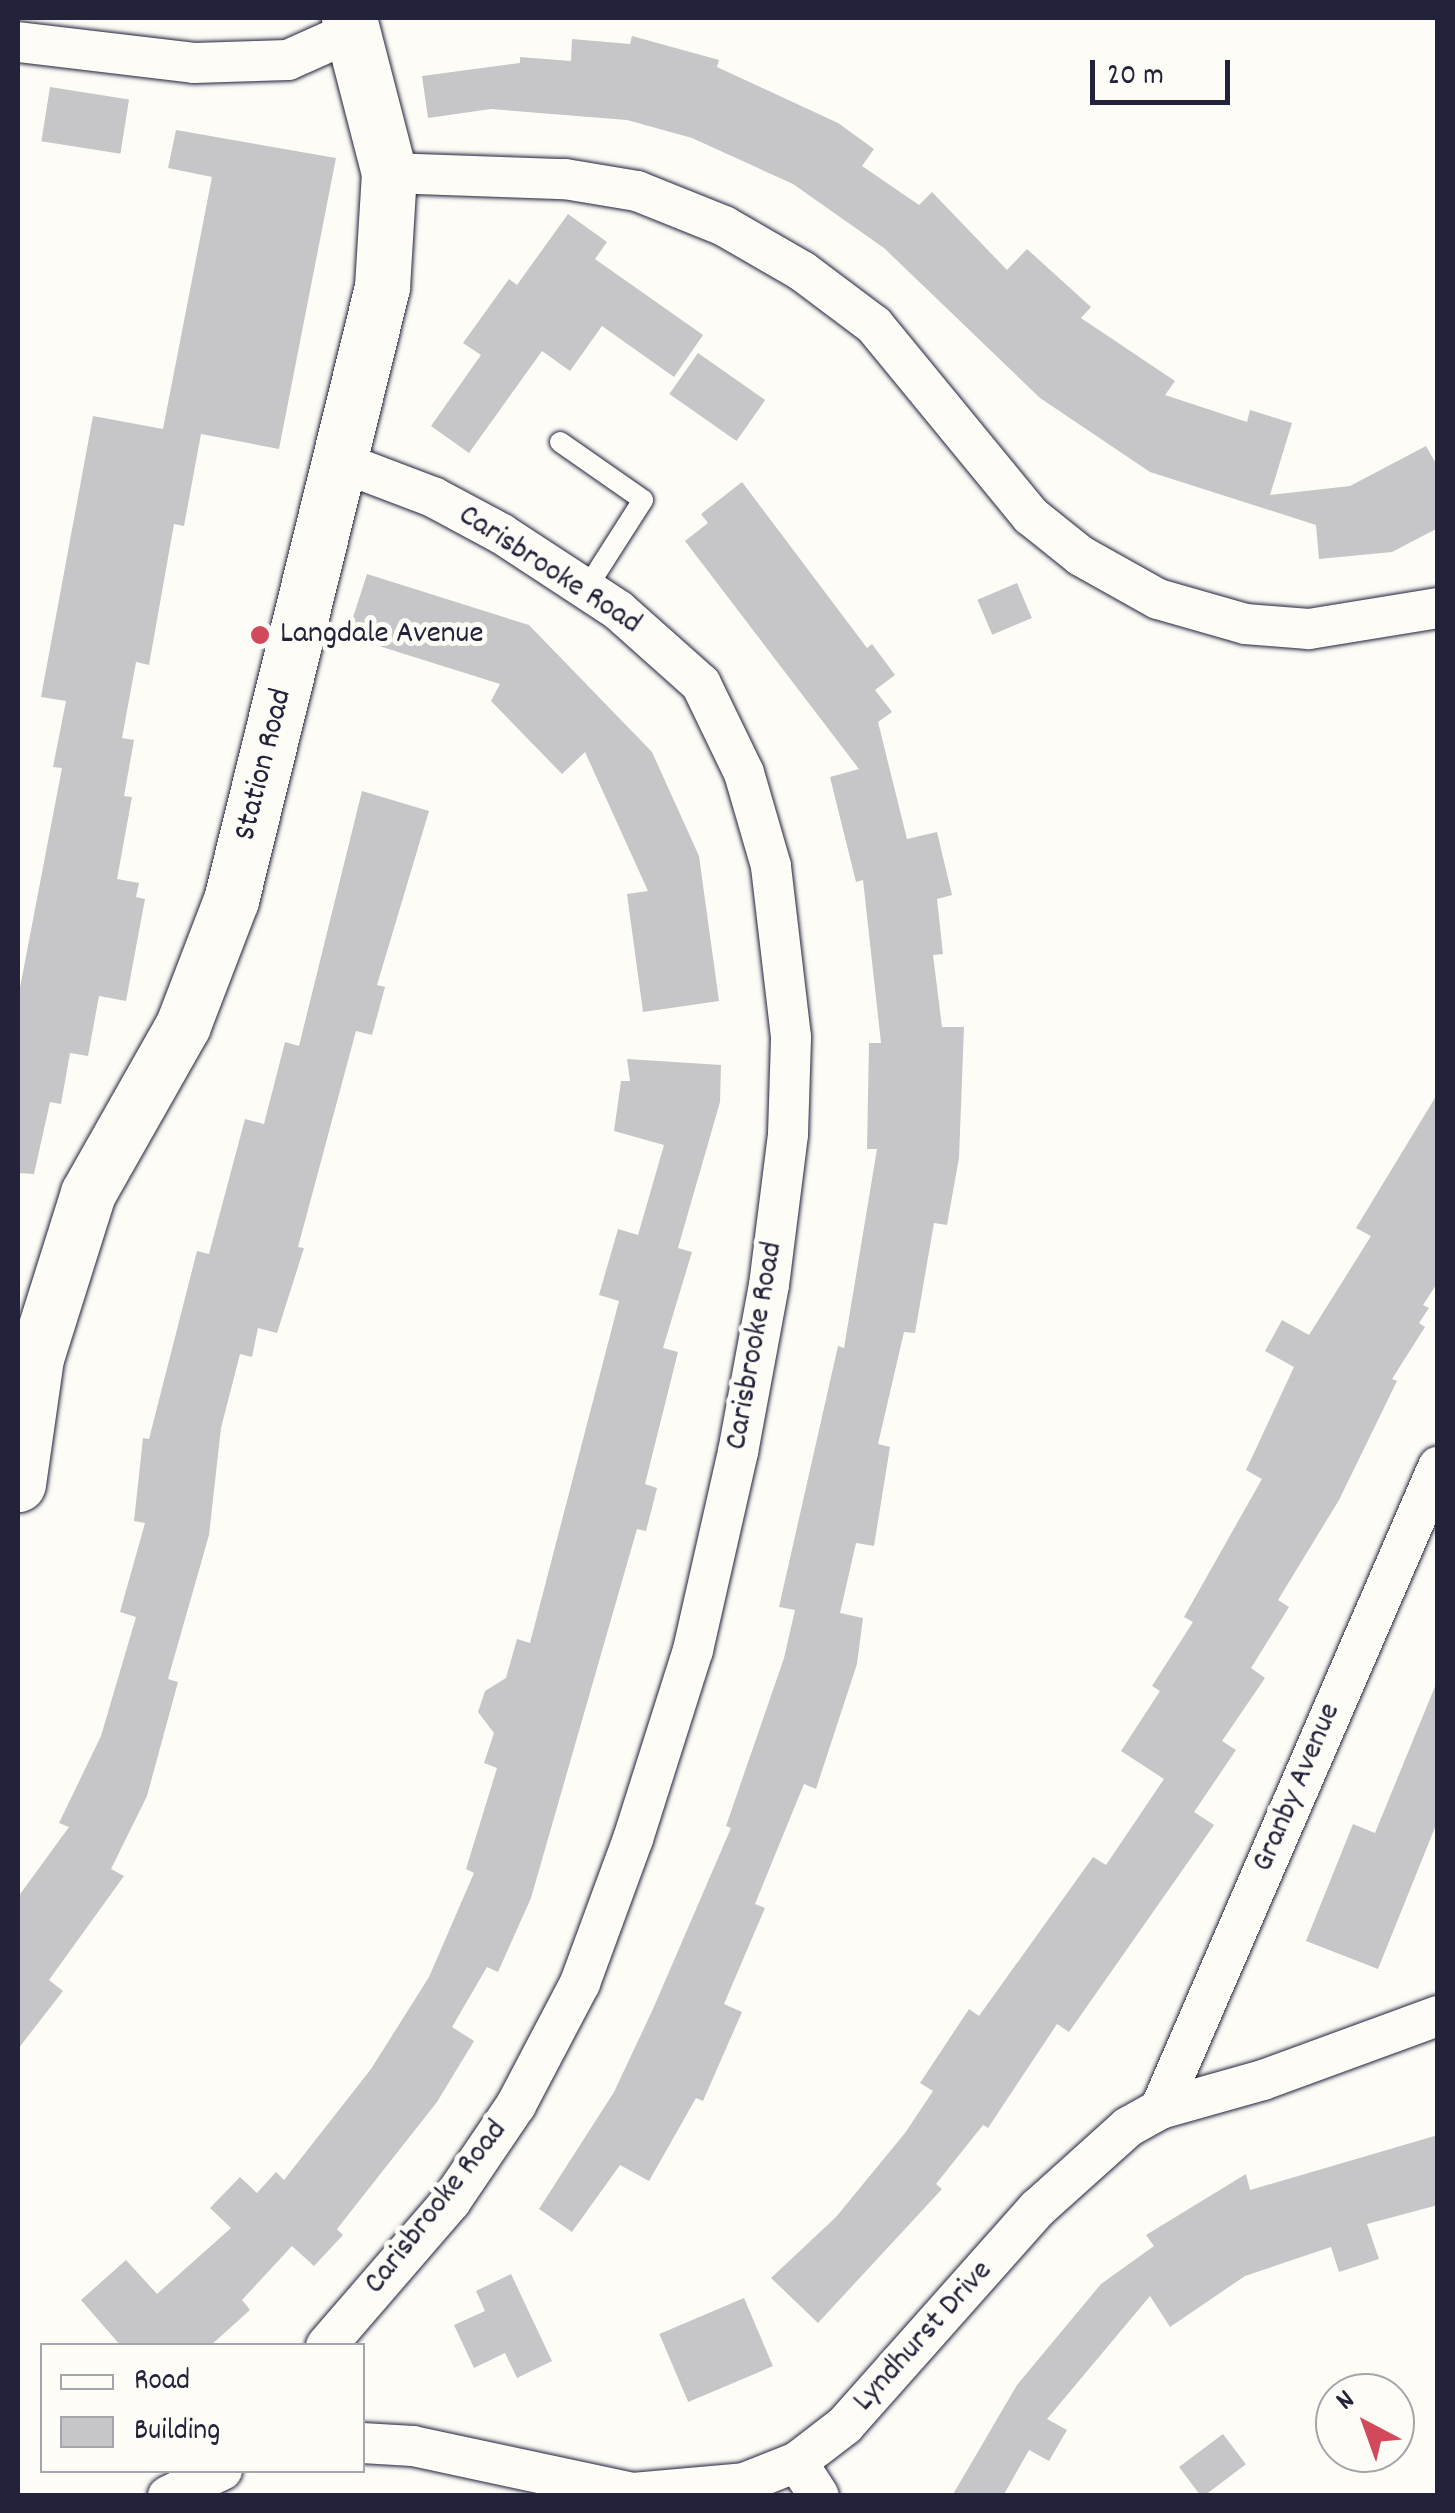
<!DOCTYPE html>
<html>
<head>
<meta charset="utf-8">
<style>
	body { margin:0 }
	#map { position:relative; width:1455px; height:2513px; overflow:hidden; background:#fdfcf7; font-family:Dekko,sans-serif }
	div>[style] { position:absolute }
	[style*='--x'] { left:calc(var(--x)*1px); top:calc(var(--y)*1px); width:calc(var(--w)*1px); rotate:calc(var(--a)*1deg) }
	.building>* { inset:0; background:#c6c6c8; transform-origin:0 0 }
	.roads { filter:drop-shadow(0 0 2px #22223b) drop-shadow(0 0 2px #22223b) }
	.service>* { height:20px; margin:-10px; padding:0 10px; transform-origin:10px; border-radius:10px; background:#fdfcf7 }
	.minor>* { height:40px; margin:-20px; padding:0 20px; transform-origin:20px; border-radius:20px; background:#fdfcf7 }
	.secondary>* { height:55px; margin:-27.5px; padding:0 27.5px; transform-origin:27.5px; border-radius:27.5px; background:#fdfcf7 }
	.dots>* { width:28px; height:28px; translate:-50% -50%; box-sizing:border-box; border:5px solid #fdfcf7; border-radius:50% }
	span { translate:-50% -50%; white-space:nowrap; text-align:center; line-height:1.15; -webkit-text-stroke:10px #fdfcf7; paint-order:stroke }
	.street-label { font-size:32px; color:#22223b }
	.poi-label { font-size:32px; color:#22223b }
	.left { translate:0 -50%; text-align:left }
	.frame { position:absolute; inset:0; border:20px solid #22223b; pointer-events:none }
	.legend { position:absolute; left:40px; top:2343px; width:325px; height:130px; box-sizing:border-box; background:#fdfcf7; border:2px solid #a5a5ac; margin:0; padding:12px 18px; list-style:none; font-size:30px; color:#22223b }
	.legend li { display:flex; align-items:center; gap:20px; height:50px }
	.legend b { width:50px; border:2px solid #a5a5ac }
	.north { position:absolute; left:1315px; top:2373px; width:100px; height:100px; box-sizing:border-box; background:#fdfcf7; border:2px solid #a5a5ac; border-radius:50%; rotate:319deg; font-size:28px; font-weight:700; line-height:40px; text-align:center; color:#22223b }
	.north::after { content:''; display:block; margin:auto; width:35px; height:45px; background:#d1495b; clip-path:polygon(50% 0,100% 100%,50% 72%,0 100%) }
	.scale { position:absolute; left:1090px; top:60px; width:140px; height:45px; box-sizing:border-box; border:5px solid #22223b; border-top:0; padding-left:12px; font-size:30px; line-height:35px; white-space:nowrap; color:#22223b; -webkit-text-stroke:8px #fdfcf7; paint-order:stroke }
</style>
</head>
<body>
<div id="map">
	<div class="building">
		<div style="clip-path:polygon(632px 36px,719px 60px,717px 67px,838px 123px,874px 149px,862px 166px,919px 205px,932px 192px,1007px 270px,1027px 249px,1091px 307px,1081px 318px,1175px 381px,1165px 395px,1247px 422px,1250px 410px,1292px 423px,1270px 495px,1350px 486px,1426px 446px,1438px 467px,1438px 528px,1392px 552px,1319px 559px,1316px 525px,1150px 472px,1040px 398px,884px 248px,793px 184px,692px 138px,627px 120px,491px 109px,428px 118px,422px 76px,520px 63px,520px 57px,571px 61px,572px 39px,630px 44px)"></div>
		<div style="left:50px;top:87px;width:80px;height:55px;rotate:9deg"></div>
		<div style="clip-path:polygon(176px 130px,336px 158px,279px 449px,201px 434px,184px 526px,174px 524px,149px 665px,136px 662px,122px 738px,134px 740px,124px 796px,132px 797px,117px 879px,139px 883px,136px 897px,145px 899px,126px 1001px,99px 996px,88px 1056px,70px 1053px,61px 1104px,50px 1102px,34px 1174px,18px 1173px,18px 998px,62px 768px,53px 767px,66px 701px,41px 697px,93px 416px,163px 429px,212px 177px,168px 168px)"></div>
		<div style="clip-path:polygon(568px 214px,607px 242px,595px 259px,703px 335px,674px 377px,602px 326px,570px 371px,542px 351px,469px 453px,431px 426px,481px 355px,463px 343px,509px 279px,517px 285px)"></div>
		<div style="left:698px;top:353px;width:82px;height:50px;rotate:35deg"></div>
		<div style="clip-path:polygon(742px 482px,867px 648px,872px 644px,895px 675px,875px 690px,892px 712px,878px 722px,907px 839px,937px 832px,952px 895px,937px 899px,943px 954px,933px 955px,942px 1027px,964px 1027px,959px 1158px,947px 1225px,934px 1223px,915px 1333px,904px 1332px,878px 1444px,890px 1447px,874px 1546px,856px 1543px,840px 1613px,863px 1618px,857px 1664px,816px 1789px,804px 1784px,755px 1904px,765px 1908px,724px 2004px,742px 2012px,703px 2101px,696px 2098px,649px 2181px,620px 2165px,572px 2232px,539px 2209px,614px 2092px,653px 2009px,731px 1828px,726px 1826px,784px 1658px,795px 1610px,779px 1607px,838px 1346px,844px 1348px,877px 1149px,867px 1149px,869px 1043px,881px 1043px,863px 880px,856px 882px,830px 777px,859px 769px,685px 541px,708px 523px,701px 514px)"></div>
		<div style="clip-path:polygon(367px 574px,529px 625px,652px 752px,699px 856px,719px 1001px,643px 1012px,627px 894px,648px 891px,585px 752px,562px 774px,491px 701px,500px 684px,347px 636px)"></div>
		<div style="left:1017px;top:583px;width:38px;height:43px;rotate:67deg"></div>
		<div style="clip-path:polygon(362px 791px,429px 811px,377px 985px,385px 987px,372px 1035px,356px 1031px,298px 1247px,304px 1248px,277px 1333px,258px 1328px,252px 1357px,240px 1354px,221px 1428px,209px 1535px,168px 1679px,178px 1682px,147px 1796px,111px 1869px,124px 1876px,49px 1980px,63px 1991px,18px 2049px,18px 1897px,69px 1827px,59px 1823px,101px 1736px,136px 1617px,120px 1612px,145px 1523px,134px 1521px,143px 1438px,149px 1439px,197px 1251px,209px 1254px,245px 1119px,264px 1124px,285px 1042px,299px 1046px)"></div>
		<div style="clip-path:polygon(627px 1059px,721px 1065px,720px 1102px,678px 1248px,692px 1252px,663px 1348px,678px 1352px,645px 1484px,657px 1488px,646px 1531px,637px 1529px,531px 1898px,498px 1972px,487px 1967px,452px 2027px,474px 2041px,437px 2102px,337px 2229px,343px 2235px,314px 2266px,292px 2246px,242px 2300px,250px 2310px,210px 2346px,121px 2346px,81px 2300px,126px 2260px,157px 2294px,231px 2228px,210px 2208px,240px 2177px,257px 2193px,276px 2172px,284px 2180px,371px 2069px,429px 1977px,474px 1873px,466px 1869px,497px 1768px,484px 1763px,494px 1733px,478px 1712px,485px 1691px,506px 1678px,517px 1639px,530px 1643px,619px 1301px,599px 1295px,618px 1229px,638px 1235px,664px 1145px,614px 1131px,621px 1081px,630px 1081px)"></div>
		<div style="clip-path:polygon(1438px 1093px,1438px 1282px,1423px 1305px,1429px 1308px,1419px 1323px,1425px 1327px,1392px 1379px,1397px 1381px,1339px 1500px,1278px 1600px,1289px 1607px,1251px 1668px,1265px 1678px,1222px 1741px,1236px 1750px,1194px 1812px,1214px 1825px,1069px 2032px,1057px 2024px,988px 2128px,983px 2125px,936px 2184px,942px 2189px,818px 2323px,771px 2278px,836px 2217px,905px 2133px,933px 2091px,920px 2083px,969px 2009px,979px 2016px,1093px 1857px,1106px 1865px,1164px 1779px,1121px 1751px,1160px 1691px,1152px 1686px,1193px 1622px,1184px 1617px,1262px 1479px,1246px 1470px,1294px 1367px,1265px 1351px,1282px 1320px,1309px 1335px,1371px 1236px,1356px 1228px)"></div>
		<div style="clip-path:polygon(1436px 1684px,1438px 1820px,1378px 1969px,1306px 1941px,1353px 1824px,1375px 1833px)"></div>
		<div style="clip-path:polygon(1438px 2135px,1438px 2205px,1367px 2224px,1379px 2259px,1339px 2272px,1331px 2247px,1245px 2276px,1170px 2327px,1150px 2296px,1047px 2419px,1067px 2430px,1049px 2461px,1029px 2450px,1003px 2496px,952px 2496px,1017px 2385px,1101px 2284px,1154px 2246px,1146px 2235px,1246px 2174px,1250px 2190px)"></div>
		<div style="clip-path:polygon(511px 2274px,552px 2361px,517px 2378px,505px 2353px,474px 2368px,454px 2325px,485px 2311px,476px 2291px)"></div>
		<div style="left:744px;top:2298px;width:74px;height:92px;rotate:67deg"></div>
		<div style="left:1223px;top:2434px;width:38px;height:55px;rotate:53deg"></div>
	</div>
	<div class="roads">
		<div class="service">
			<div style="--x:560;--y:442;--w:101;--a:34.9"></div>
			<div style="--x:643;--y:500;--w:106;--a:122.6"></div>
		</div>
		<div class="minor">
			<div style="--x:18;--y:42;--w:177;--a:6.8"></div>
			<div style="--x:194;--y:63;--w:94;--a:-1.8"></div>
			<div style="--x:288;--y:60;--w:73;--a:-24.1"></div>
			<div style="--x:389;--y:173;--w:176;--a:2"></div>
			<div style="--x:565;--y:179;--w:73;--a:9.5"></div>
			<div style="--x:637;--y:191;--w:94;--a:21.9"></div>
			<div style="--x:724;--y:226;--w:90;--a:30"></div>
			<div style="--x:802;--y:271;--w:90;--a:36.9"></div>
			<div style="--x:874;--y:325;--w:247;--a:50.6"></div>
			<div style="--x:1031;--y:516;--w:64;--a:38.7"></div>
			<div style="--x:1081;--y:556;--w:88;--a:29.2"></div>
			<div style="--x:1158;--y:599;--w:91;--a:16"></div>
			<div style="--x:1245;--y:624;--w:64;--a:4.5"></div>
			<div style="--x:1309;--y:629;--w:131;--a:-9.2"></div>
			<div style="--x:1160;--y:2109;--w:700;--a:-66.59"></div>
			<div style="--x:326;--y:2346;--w:191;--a:-49.2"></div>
			<div style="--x:451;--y:2201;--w:116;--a:-55.9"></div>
			<div style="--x:516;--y:2105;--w:138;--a:-62.3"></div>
			<div style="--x:580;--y:1983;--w:153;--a:-69.8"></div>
			<div style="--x:633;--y:1839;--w:198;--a:-72.4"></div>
			<div style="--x:693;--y:1650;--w:203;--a:-77.2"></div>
			<div style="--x:738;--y:1452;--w:170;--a:-79.5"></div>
			<div style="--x:769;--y:1285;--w:152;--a:-82.8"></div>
			<div style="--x:788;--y:1134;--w:97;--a:-88.2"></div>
			<div style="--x:791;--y:1037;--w:172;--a:-96.7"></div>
			<div style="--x:771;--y:866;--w:97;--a:-106.2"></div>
			<div style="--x:744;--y:773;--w:99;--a:-115.8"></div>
			<div style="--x:701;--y:684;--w:111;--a:-138.3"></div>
			<div style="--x:618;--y:610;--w:139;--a:-146.8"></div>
			<div style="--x:502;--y:534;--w:78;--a:-151.8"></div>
			<div style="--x:433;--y:497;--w:98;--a:-159.2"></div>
			<div style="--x:362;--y:2443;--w:51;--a:3.4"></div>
			<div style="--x:413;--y:2446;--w:225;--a:12.1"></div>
			<div style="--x:633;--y:2493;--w:111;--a:-5.1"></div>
			<div style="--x:744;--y:2483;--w:57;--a:-21.6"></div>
			<div style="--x:797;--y:2462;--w:61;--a:-37.6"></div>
			<div style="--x:845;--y:2425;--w:290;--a:-48.4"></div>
			<div style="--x:1038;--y:2208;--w:121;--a:-42"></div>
			<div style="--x:1128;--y:2127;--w:37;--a:-29"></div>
			<div style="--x:1160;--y:2109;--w:107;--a:-15.7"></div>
			<div style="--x:1263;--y:2080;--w:186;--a:-20.1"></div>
			<div style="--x:797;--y:2462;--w:40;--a:57.1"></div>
			<div style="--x:168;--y:2496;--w:60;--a:-25.7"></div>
		</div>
		<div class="secondary">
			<div style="--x:18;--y:1484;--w:127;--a:-81.9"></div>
			<div style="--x:36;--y:1358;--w:173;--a:-72.5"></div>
			<div style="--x:88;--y:1193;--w:193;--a:-60.5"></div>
			<div style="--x:183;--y:1025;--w:134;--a:-69"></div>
			<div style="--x:231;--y:900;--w:631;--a:-76.16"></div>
			<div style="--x:382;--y:287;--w:114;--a:-86.5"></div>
			<div style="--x:389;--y:173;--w:160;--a:-104.5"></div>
		</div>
	</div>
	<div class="dots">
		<div style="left:260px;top:635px;background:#d1495b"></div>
	</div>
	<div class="street-label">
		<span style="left:549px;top:571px;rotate:33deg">Carisbrooke Road</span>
		<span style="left:265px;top:765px;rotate:-76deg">Station Road</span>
		<span style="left:756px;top:1346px;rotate:-80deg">Carisbrooke Road</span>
		<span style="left:1298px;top:1788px;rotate:-67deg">Granby Avenue</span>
		<span style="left:437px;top:2208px;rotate:-52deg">Carisbrooke Road</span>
		<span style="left:924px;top:2337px;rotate:-48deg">Lyndhurst Drive</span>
	</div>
	<div class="poi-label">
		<span class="left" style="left:280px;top:635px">Langdale Avenue</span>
	</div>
	<div class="frame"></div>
	<ul class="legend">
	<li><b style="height:12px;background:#fdfcf7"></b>Road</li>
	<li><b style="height:28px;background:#c6c6c8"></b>Building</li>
	</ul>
	<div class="north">N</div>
	<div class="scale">20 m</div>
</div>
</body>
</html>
